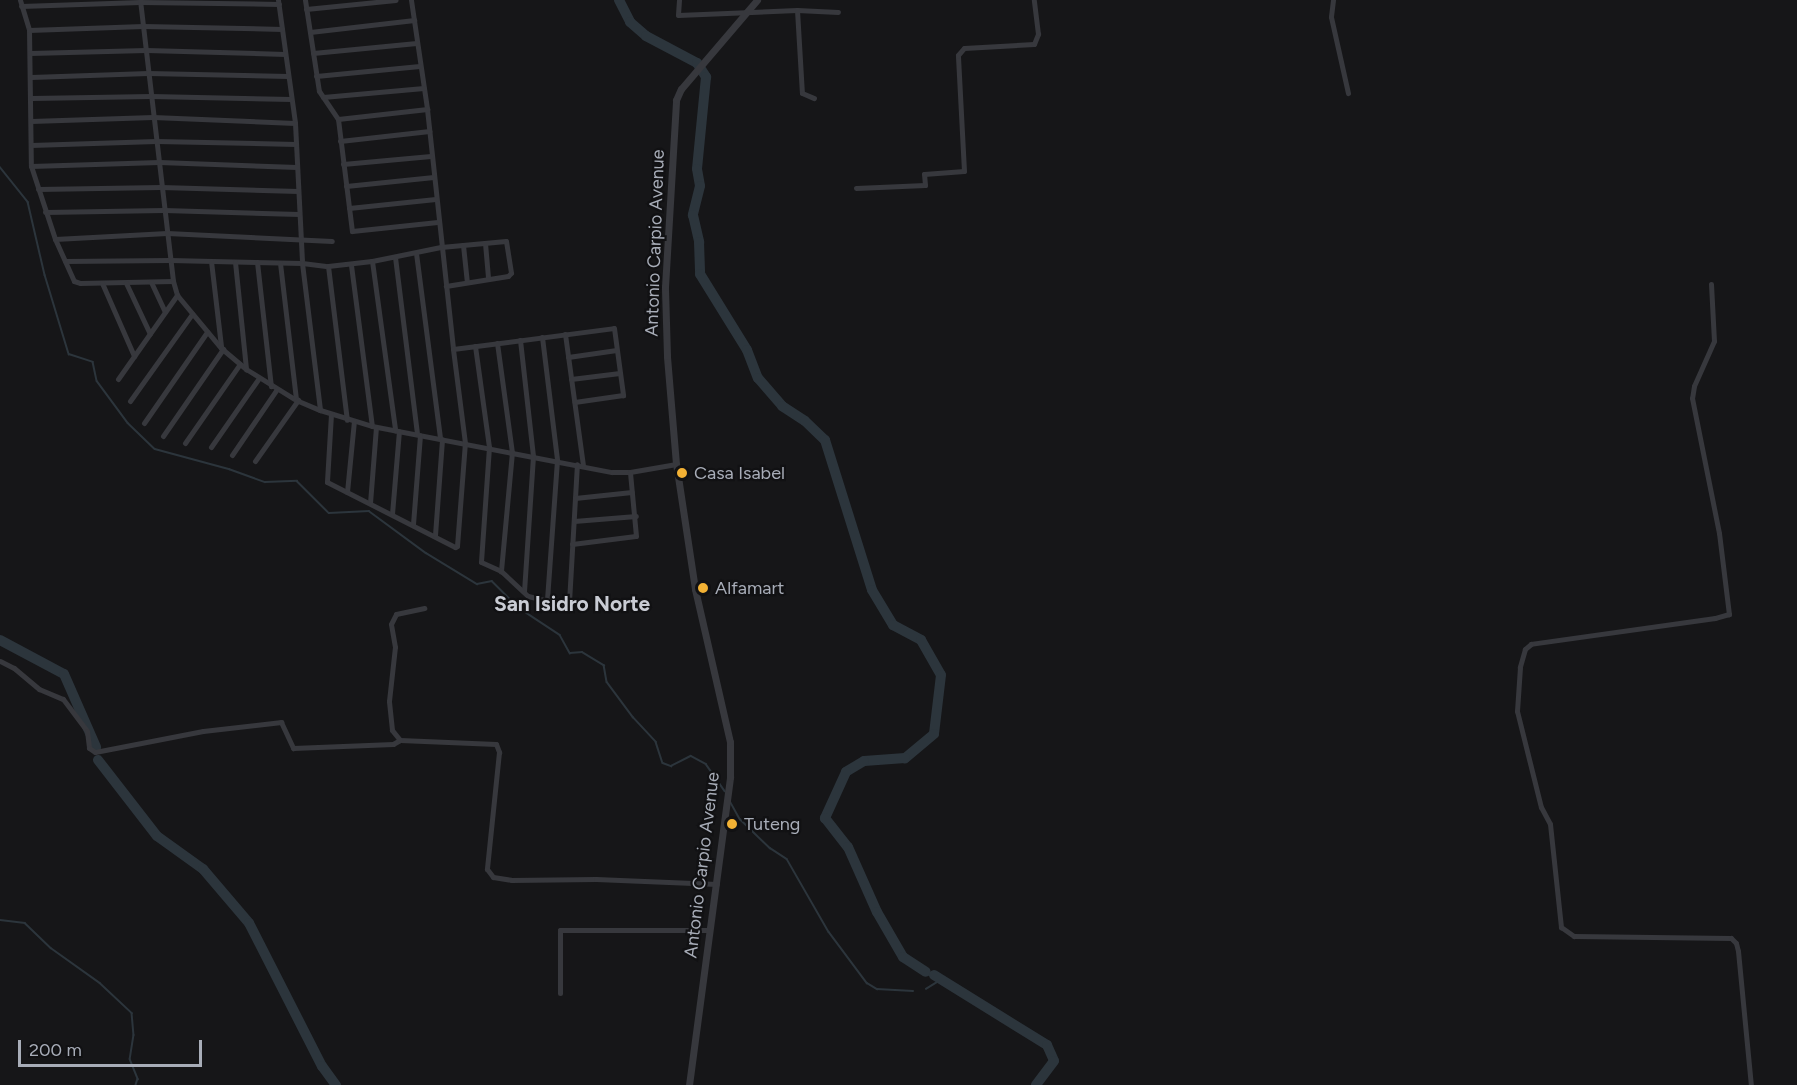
<!DOCTYPE html>
<html>
<head>
<meta charset="utf-8">
<style>
	body { margin:0 }
	#map { position:relative; width:1797px; height:1085px; overflow:hidden; background:#161618; font-family:Figtree,sans-serif }
	div>[style] { position:absolute }
	[style*='--x'] { left:calc(var(--x)*1px); top:calc(var(--y)*1px); width:calc(var(--w)*1px); rotate:calc(var(--a)*1deg) }
	.stream>* { height:1.5px; margin:-0.75px; padding:0 0.75px; transform-origin:0.75px; border-radius:0.75px; background:#2c353c }
	.river>* { height:10px; margin:-5px; padding:0 5px; transform-origin:5px; border-radius:5px; background:#2c353c }
	.minor>* { height:5px; margin:-2.5px; padding:0 2.5px; transform-origin:2.5px; border-radius:2.5px; background:#37383d }
	.tertiary>* { height:7px; margin:-3.5px; padding:0 3.5px; transform-origin:3.5px; border-radius:3.5px; background:#37383d }
	.dots>* { width:16px; height:16px; translate:-50% -50%; box-sizing:border-box; border:3px solid #111113; border-radius:50% }
	span { translate:-50% -50%; white-space:nowrap; text-align:center; line-height:1.15; -webkit-text-stroke:4.5px #111113; paint-order:stroke }
	.street-label { font-size:18px; color:#a8adb8 }
	.poi-label { font-size:18px; color:#a8adb8 }
	.left { translate:0 -50%; text-align:left }
	.quarter-label { font-size:21px; color:#c9ccd4; font-weight:700 }
	.scale { position:absolute; left:18px; top:1040px; width:184px; height:27px; box-sizing:border-box; border:3px solid #a8adb8; border-top:0; padding-left:8px; font-size:18px; line-height:21px; white-space:nowrap; color:#a8adb8; -webkit-text-stroke:4px #111113; paint-order:stroke }
</style>
</head>
<body>
<div id="map">
	<div class="stream">
		<div style="--x:0;--y:167;--w:45;--a:51.3"></div>
		<div style="--x:28;--y:202;--w:75;--a:76.9"></div>
		<div style="--x:45;--y:275;--w:83;--a:73.1"></div>
		<div style="--x:69;--y:354;--w:25;--a:18"></div>
		<div style="--x:93;--y:362;--w:19;--a:78"></div>
		<div style="--x:97;--y:381;--w:52;--a:53.6"></div>
		<div style="--x:128;--y:423;--w:37;--a:44"></div>
		<div style="--x:155;--y:449;--w:77;--a:15.1"></div>
		<div style="--x:229;--y:469;--w:38;--a:20"></div>
		<div style="--x:265;--y:482;--w:32;--a:-2"></div>
		<div style="--x:297;--y:481;--w:45;--a:45"></div>
		<div style="--x:329;--y:513;--w:40;--a:-2.9"></div>
		<div style="--x:369;--y:511;--w:71;--a:36.4"></div>
		<div style="--x:426;--y:553;--w:60;--a:31.3"></div>
		<div style="--x:477;--y:584;--w:15;--a:-11"></div>
		<div style="--x:492;--y:581;--w:38;--a:45"></div>
		<div style="--x:519;--y:608;--w:49;--a:33.4"></div>
		<div style="--x:560;--y:635;--w:21;--a:61"></div>
		<div style="--x:570;--y:653;--w:12;--a:-5"></div>
		<div style="--x:582;--y:652;--w:26;--a:31"></div>
		<div style="--x:604;--y:665;--w:17;--a:80"></div>
		<div style="--x:607;--y:682;--w:44;--a:53.4"></div>
		<div style="--x:633;--y:717;--w:34;--a:47"></div>
		<div style="--x:656;--y:742;--w:22;--a:72"></div>
		<div style="--x:663;--y:763;--w:9;--a:21"></div>
		<div style="--x:671;--y:766;--w:22;--a:-27"></div>
		<div style="--x:691;--y:756;--w:17;--a:28"></div>
		<div style="--x:706;--y:764;--w:33;--a:55"></div>
		<div style="--x:730;--y:801;--w:21;--a:61"></div>
		<div style="--x:740;--y:819;--w:42;--a:44"></div>
		<div style="--x:770;--y:848;--w:20;--a:33"></div>
		<div style="--x:787;--y:859;--w:84;--a:60.1"></div>
		<div style="--x:829;--y:932;--w:64;--a:53.3"></div>
		<div style="--x:867;--y:983;--w:12;--a:31"></div>
		<div style="--x:877;--y:989;--w:36;--a:3"></div>
		<div style="--x:0;--y:920;--w:25;--a:7"></div>
		<div style="--x:25;--y:923;--w:36;--a:44"></div>
		<div style="--x:51;--y:948;--w:60;--a:35.5"></div>
		<div style="--x:100;--y:983;--w:44;--a:43.2"></div>
		<div style="--x:132;--y:1013;--w:22;--a:85"></div>
		<div style="--x:134;--y:1035;--w:24;--a:99"></div>
		<div style="--x:130;--y:1059;--w:22;--a:68"></div>
		<div style="--x:138;--y:1079;--w:6;--a:108"></div>
		<div style="--x:926;--y:989;--w:19;--a:-32"></div>
	</div>
	<div class="river">
		<div style="--x:619;--y:0;--w:25;--a:63"></div>
		<div style="--x:630;--y:22;--w:21;--a:41"></div>
		<div style="--x:646;--y:36;--w:58;--a:27.9"></div>
		<div style="--x:697;--y:63;--w:17;--a:57"></div>
		<div style="--x:706;--y:77;--w:92;--a:95.6"></div>
		<div style="--x:697;--y:169;--w:17;--a:80"></div>
		<div style="--x:700;--y:186;--w:30;--a:104"></div>
		<div style="--x:693;--y:215;--w:28;--a:77"></div>
		<div style="--x:699;--y:242;--w:32;--a:88"></div>
		<div style="--x:700;--y:274;--w:89;--a:58.3"></div>
		<div style="--x:747;--y:350;--w:30;--a:69"></div>
		<div style="--x:758;--y:378;--w:37;--a:49"></div>
		<div style="--x:782;--y:406;--w:27;--a:33"></div>
		<div style="--x:805;--y:421;--w:28;--a:44"></div>
		<div style="--x:825;--y:440;--w:157;--a:72.6"></div>
		<div style="--x:872;--y:590;--w:41;--a:59"></div>
		<div style="--x:893;--y:625;--w:32;--a:28"></div>
		<div style="--x:921;--y:640;--w:40;--a:60.3"></div>
		<div style="--x:941;--y:675;--w:59;--a:96.8"></div>
		<div style="--x:934;--y:734;--w:38;--a:140"></div>
		<div style="--x:905;--y:758;--w:41;--a:175.8"></div>
		<div style="--x:864;--y:761;--w:21;--a:149"></div>
		<div style="--x:846;--y:772;--w:51;--a:114.5"></div>
		<div style="--x:825;--y:818;--w:37;--a:52"></div>
		<div style="--x:848;--y:847;--w:71;--a:66"></div>
		<div style="--x:877;--y:912;--w:52;--a:60"></div>
		<div style="--x:903;--y:957;--w:27;--a:33"></div>
		<div style="--x:0;--y:640;--w:72;--a:28"></div>
		<div style="--x:64;--y:674;--w:80;--a:66.3"></div>
		<div style="--x:98;--y:760;--w:96;--a:52.2"></div>
		<div style="--x:157;--y:836;--w:57;--a:35.7"></div>
		<div style="--x:203;--y:869;--w:71;--a:49.6"></div>
		<div style="--x:249;--y:923;--w:161;--a:63"></div>
		<div style="--x:322;--y:1066;--w:24;--a:54"></div>
		<div style="--x:934;--y:975;--w:133;--a:31.8"></div>
		<div style="--x:1047;--y:1045;--w:17;--a:66"></div>
		<div style="--x:1054;--y:1061;--w:30;--a:127"></div>
	</div>
	<div class="minor">
		<div style="--x:20;--y:0;--w:31;--a:73"></div>
		<div style="--x:29;--y:30;--w:136;--a:89.2"></div>
		<div style="--x:31;--y:166;--w:77;--a:71.8"></div>
		<div style="--x:55;--y:239;--w:46;--a:65.7"></div>
		<div style="--x:74;--y:281;--w:6;--a:18"></div>
		<div style="--x:80;--y:283;--w:93;--a:-1.2"></div>
		<div style="--x:140;--y:0;--w:283;--a:83.3"></div>
		<div style="--x:173;--y:281;--w:15;--a:74"></div>
		<div style="--x:177;--y:295;--w:69;--a:50.3"></div>
		<div style="--x:221;--y:348;--w:33;--a:40"></div>
		<div style="--x:246;--y:369;--w:59;--a:31.8"></div>
		<div style="--x:296;--y:400;--w:26;--a:23"></div>
		<div style="--x:320;--y:410;--w:54;--a:17.1"></div>
		<div style="--x:372;--y:426;--w:244;--a:10.9"></div>
		<div style="--x:612;--y:472;--w:18;--a:0"></div>
		<div style="--x:630;--y:472;--w:47;--a:-9.9"></div>
		<div style="--x:278;--y:0;--w:124;--a:82.1"></div>
		<div style="--x:295;--y:123;--w:140;--a:87.1"></div>
		<div style="--x:302;--y:263;--w:26;--a:7"></div>
		<div style="--x:328;--y:266;--w:155;--a:83"></div>
		<div style="--x:305;--y:0;--w:92;--a:81.3"></div>
		<div style="--x:319;--y:91;--w:34;--a:56"></div>
		<div style="--x:338;--y:119;--w:113;--a:82.9"></div>
		<div style="--x:352;--y:231;--w:86;--a:-6"></div>
		<div style="--x:411;--y:0;--w:110;--a:81.6"></div>
		<div style="--x:427;--y:109;--w:241;--a:83.8"></div>
		<div style="--x:679;--y:0;--w:15;--a:94"></div>
		<div style="--x:678;--y:15;--w:119;--a:-2.4"></div>
		<div style="--x:797;--y:10;--w:41;--a:2.8"></div>
		<div style="--x:1333;--y:0;--w:17;--a:97"></div>
		<div style="--x:1331;--y:17;--w:78;--a:77.4"></div>
		<div style="--x:21;--y:6;--w:119;--a:-1.9"></div>
		<div style="--x:140;--y:2;--w:139;--a:0.8"></div>
		<div style="--x:306;--y:9;--w:90;--a:-5.7"></div>
		<div style="--x:797;--y:10;--w:83;--a:86.6"></div>
		<div style="--x:802;--y:93;--w:13;--a:23"></div>
		<div style="--x:29;--y:30;--w:114;--a:-2"></div>
		<div style="--x:143;--y:26;--w:139;--a:1.2"></div>
		<div style="--x:310;--y:32;--w:105;--a:-6.6"></div>
		<div style="--x:30;--y:53;--w:116;--a:-1.5"></div>
		<div style="--x:146;--y:50;--w:139;--a:1.6"></div>
		<div style="--x:313;--y:53;--w:104;--a:-5.5"></div>
		<div style="--x:316;--y:76;--w:104;--a:-5.5"></div>
		<div style="--x:31;--y:77;--w:117;--a:-2"></div>
		<div style="--x:148;--y:73;--w:140;--a:1.2"></div>
		<div style="--x:323;--y:97;--w:101;--a:-5.1"></div>
		<div style="--x:31;--y:98;--w:120;--a:-1"></div>
		<div style="--x:151;--y:96;--w:140;--a:1.2"></div>
		<div style="--x:338;--y:119;--w:90;--a:-6.4"></div>
		<div style="--x:31;--y:121;--w:122;--a:-1.9"></div>
		<div style="--x:153;--y:117;--w:142;--a:2.4"></div>
		<div style="--x:340;--y:141;--w:90;--a:-6.4"></div>
		<div style="--x:31;--y:145;--w:125;--a:-1.8"></div>
		<div style="--x:156;--y:141;--w:140;--a:1.2"></div>
		<div style="--x:343;--y:164;--w:88;--a:-5.2"></div>
		<div style="--x:31;--y:166;--w:128;--a:-1.8"></div>
		<div style="--x:159;--y:162;--w:138;--a:2.1"></div>
		<div style="--x:346;--y:186;--w:88;--a:-5.8"></div>
		<div style="--x:856;--y:188;--w:69;--a:-2.5"></div>
		<div style="--x:925;--y:185;--w:11;--a:-95"></div>
		<div style="--x:924;--y:174;--w:40;--a:-4.3"></div>
		<div style="--x:964;--y:171;--w:116;--a:-93"></div>
		<div style="--x:958;--y:55;--w:9;--a:-49"></div>
		<div style="--x:964;--y:48;--w:70;--a:-3.3"></div>
		<div style="--x:1034;--y:44;--w:11;--a:-68"></div>
		<div style="--x:1038;--y:34;--w:34;--a:-97"></div>
		<div style="--x:38;--y:189;--w:123;--a:-0.9"></div>
		<div style="--x:161;--y:187;--w:137;--a:1.7"></div>
		<div style="--x:349;--y:208;--w:87;--a:-5.9"></div>
		<div style="--x:45;--y:212;--w:119;--a:-1"></div>
		<div style="--x:164;--y:210;--w:135;--a:1.7"></div>
		<div style="--x:55;--y:239;--w:112;--a:-3.1"></div>
		<div style="--x:167;--y:233;--w:165;--a:2.8"></div>
		<div style="--x:485;--y:243;--w:36;--a:85"></div>
		<div style="--x:463;--y:245;--w:37;--a:84"></div>
		<div style="--x:416;--y:253;--w:187;--a:82.6"></div>
		<div style="--x:395;--y:257;--w:178;--a:82.9"></div>
		<div style="--x:65;--y:261;--w:105;--a:-0.5"></div>
		<div style="--x:170;--y:260;--w:132;--a:1.3"></div>
		<div style="--x:302;--y:263;--w:148;--a:83"></div>
		<div style="--x:211;--y:261;--w:86;--a:83.3"></div>
		<div style="--x:372;--y:261;--w:70;--a:-11.5"></div>
		<div style="--x:441;--y:247;--w:65;--a:-5.3"></div>
		<div style="--x:506;--y:241;--w:32;--a:81"></div>
		<div style="--x:511;--y:273;--w:4;--a:135"></div>
		<div style="--x:508;--y:276;--w:63;--a:170.8"></div>
		<div style="--x:235;--y:262;--w:108;--a:84.1"></div>
		<div style="--x:257;--y:262;--w:125;--a:83.6"></div>
		<div style="--x:280;--y:263;--w:138;--a:83.3"></div>
		<div style="--x:351;--y:265;--w:162;--a:82.6"></div>
		<div style="--x:328;--y:266;--w:44;--a:-6.5"></div>
		<div style="--x:372;--y:261;--w:171;--a:82.2"></div>
		<div style="--x:151;--y:282;--w:33;--a:65"></div>
		<div style="--x:102;--y:283;--w:80;--a:66.3"></div>
		<div style="--x:126;--y:283;--w:56;--a:64.8"></div>
		<div style="--x:1711;--y:284;--w:57;--a:87"></div>
		<div style="--x:1714;--y:341;--w:49;--a:114"></div>
		<div style="--x:1694;--y:386;--w:12;--a:99"></div>
		<div style="--x:1692;--y:398;--w:138;--a:78.7"></div>
		<div style="--x:1719;--y:533;--w:82;--a:83"></div>
		<div style="--x:1729;--y:614;--w:15;--a:164"></div>
		<div style="--x:1715;--y:618;--w:186;--a:172"></div>
		<div style="--x:1531;--y:644;--w:8;--a:140"></div>
		<div style="--x:1525;--y:649;--w:19;--a:106"></div>
		<div style="--x:1520;--y:667;--w:44;--a:93.9"></div>
		<div style="--x:1517;--y:711;--w:99;--a:76"></div>
		<div style="--x:1541;--y:807;--w:19;--a:62"></div>
		<div style="--x:1550;--y:824;--w:104;--a:83.9"></div>
		<div style="--x:1561;--y:927;--w:16;--a:35"></div>
		<div style="--x:1574;--y:936;--w:157;--a:0.7"></div>
		<div style="--x:1731;--y:938;--w:7;--a:45"></div>
		<div style="--x:1736;--y:943;--w:8;--a:76"></div>
		<div style="--x:1738;--y:951;--w:135;--a:84.5"></div>
		<div style="--x:565;--y:334;--w:132;--a:82.2"></div>
		<div style="--x:542;--y:337;--w:124;--a:83"></div>
		<div style="--x:557;--y:460;--w:141;--a:94.1"></div>
		<div style="--x:520;--y:340;--w:117;--a:83.6"></div>
		<div style="--x:533;--y:456;--w:136;--a:93.8"></div>
		<div style="--x:497;--y:343;--w:110;--a:82.2"></div>
		<div style="--x:512;--y:452;--w:120;--a:95.3"></div>
		<div style="--x:475;--y:346;--w:102;--a:82.1"></div>
		<div style="--x:489;--y:447;--w:115;--a:94"></div>
		<div style="--x:481;--y:562;--w:22;--a:24"></div>
		<div style="--x:501;--y:571;--w:37;--a:43"></div>
		<div style="--x:528;--y:596;--w:37;--a:14"></div>
		<div style="--x:564;--y:605;--w:6;--a:-31"></div>
		<div style="--x:569;--y:602;--w:138;--a:-86.7"></div>
		<div style="--x:568;--y:357;--w:49;--a:-8.1"></div>
		<div style="--x:118;--y:379;--w:103;--a:-54.9"></div>
		<div style="--x:571;--y:379;--w:49;--a:-7"></div>
		<div style="--x:130;--y:401;--w:107;--a:-54.5"></div>
		<div style="--x:331;--y:414;--w:68;--a:93.4"></div>
		<div style="--x:327;--y:482;--w:144;--a:26.9"></div>
		<div style="--x:455;--y:547;--w:2;--a:-27"></div>
		<div style="--x:457;--y:546;--w:103;--a:-85.6"></div>
		<div style="--x:465;--y:443;--w:95;--a:-97.3"></div>
		<div style="--x:453;--y:349;--w:162;--a:-7.4"></div>
		<div style="--x:614;--y:328;--w:68;--a:82.3"></div>
		<div style="--x:623;--y:395;--w:49;--a:171.9"></div>
		<div style="--x:144;--y:423;--w:111;--a:-55.3"></div>
		<div style="--x:163;--y:436;--w:106;--a:-55.4"></div>
		<div style="--x:185;--y:443;--w:96;--a:-55.2"></div>
		<div style="--x:211;--y:447;--w:84;--a:-55.2"></div>
		<div style="--x:232;--y:455;--w:80;--a:-55.7"></div>
		<div style="--x:255;--y:461;--w:75;--a:-54.8"></div>
		<div style="--x:347;--y:492;--w:71;--a:-84.4"></div>
		<div style="--x:575;--y:498;--w:57;--a:-6"></div>
		<div style="--x:370;--y:503;--w:76;--a:-85.5"></div>
		<div style="--x:392;--y:514;--w:83;--a:-85.2"></div>
		<div style="--x:574;--y:521;--w:62;--a:-4.6"></div>
		<div style="--x:413;--y:524;--w:89;--a:-85.5"></div>
		<div style="--x:435;--y:535;--w:96;--a:-85.8"></div>
		<div style="--x:572;--y:544;--w:64;--a:-7.1"></div>
		<div style="--x:636;--y:536;--w:64;--a:-95.4"></div>
		<div style="--x:0;--y:661;--w:16;--a:27"></div>
		<div style="--x:14;--y:668;--w:33;--a:40"></div>
		<div style="--x:39;--y:689;--w:26;--a:23"></div>
		<div style="--x:63;--y:699;--w:40;--a:53"></div>
		<div style="--x:87;--y:731;--w:17;--a:83"></div>
		<div style="--x:89;--y:748;--w:7;--a:34"></div>
		<div style="--x:95;--y:752;--w:110;--a:-11"></div>
		<div style="--x:203;--y:731;--w:79;--a:-6.6"></div>
		<div style="--x:281;--y:722;--w:29;--a:65"></div>
		<div style="--x:293;--y:748;--w:100;--a:-2.3"></div>
		<div style="--x:393;--y:744;--w:8;--a:-30"></div>
		<div style="--x:400;--y:740;--w:96;--a:2.4"></div>
		<div style="--x:496;--y:744;--w:9;--a:69"></div>
		<div style="--x:499;--y:752;--w:118;--a:95.9"></div>
		<div style="--x:487;--y:869;--w:10;--a:53"></div>
		<div style="--x:493;--y:877;--w:18;--a:9"></div>
		<div style="--x:511;--y:880;--w:85;--a:-0.7"></div>
		<div style="--x:596;--y:879;--w:121;--a:2.4"></div>
		<div style="--x:400;--y:740;--w:13;--a:-129"></div>
		<div style="--x:392;--y:730;--w:29;--a:-96"></div>
		<div style="--x:389;--y:701;--w:54;--a:-83.7"></div>
		<div style="--x:395;--y:647;--w:23;--a:-100"></div>
		<div style="--x:391;--y:624;--w:11;--a:-63"></div>
		<div style="--x:396;--y:614;--w:29;--a:-12"></div>
		<div style="--x:560;--y:993;--w:63;--a:-90"></div>
		<div style="--x:560;--y:930;--w:149;--a:0"></div>
	</div>
	<div class="tertiary">
		<div style="--x:689;--y:1085;--w:311;--a:-82.4"></div>
		<div style="--x:730;--y:777;--w:35;--a:-90"></div>
		<div style="--x:730;--y:742;--w:157;--a:-102.9"></div>
		<div style="--x:695;--y:589;--w:126;--a:-98.6"></div>
		<div style="--x:676;--y:464;--w:108;--a:-94.8"></div>
		<div style="--x:667;--y:356;--w:69;--a:-91.7"></div>
		<div style="--x:665;--y:287;--w:187;--a:-86.6"></div>
		<div style="--x:676;--y:100;--w:12;--a:-66"></div>
		<div style="--x:681;--y:89;--w:117;--a:-49.5"></div>
	</div>
	<div class="dots">
		<div style="left:682px;top:473px;background:#f2b134"></div>
		<div style="left:703px;top:588px;background:#f2b134"></div>
		<div style="left:732px;top:824px;background:#f2b134"></div>
	</div>
	<div class="street-label">
		<span style="left:655px;top:243px;rotate:-88deg">Antonio Carpio Avenue</span>
		<span style="left:702px;top:865px;rotate:-83deg">Antonio Carpio Avenue</span>
	</div>
	<div class="poi-label">
		<span class="left" style="left:694px;top:473px">Casa Isabel</span>
		<span class="left" style="left:715px;top:588px">Alfamart</span>
		<span class="left" style="left:744px;top:824px">Tuteng</span>
	</div>
	<div class="quarter-label">
		<span style="left:572px;top:604px">San Isidro Norte</span>
	</div>
	<div class="scale">200 m</div>
</div>
</body>
</html>
